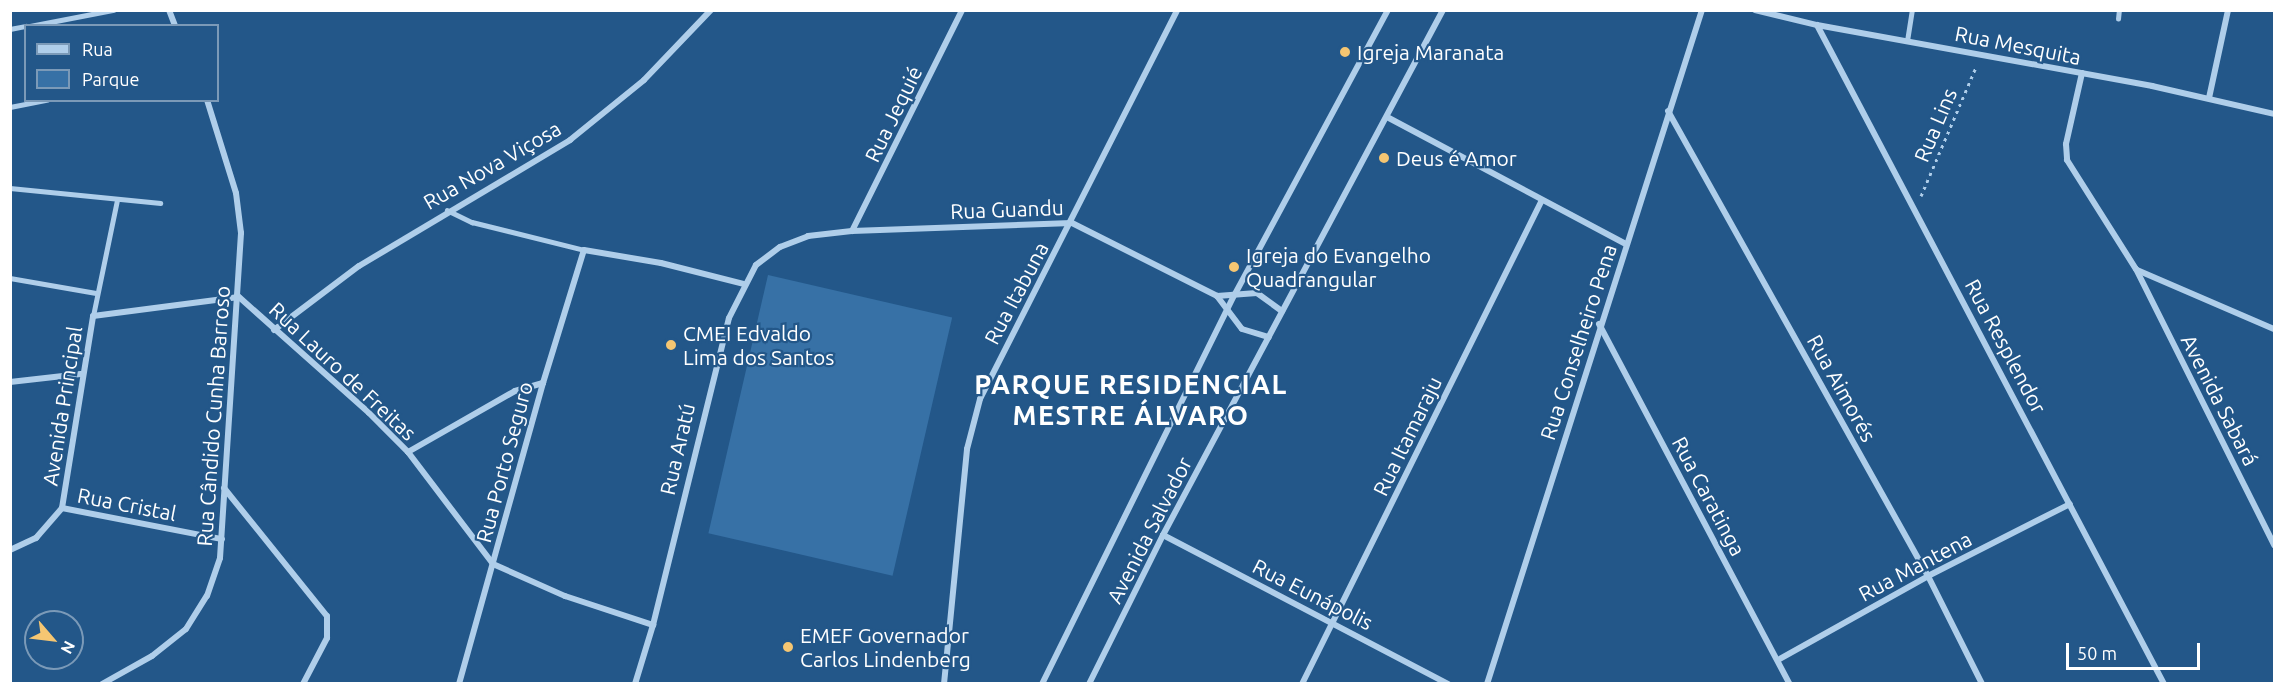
<!DOCTYPE html>
<html>
<head>
<meta charset="utf-8">
<style>
	body { margin:0 }
	#map { position:relative; width:2285px; height:694px; overflow:hidden; background:#235789; font-family:Ubuntu,sans-serif }
	div>[style] { position:absolute }
	[style*='--x'] { left:calc(var(--x)*1px); top:calc(var(--y)*1px); width:calc(var(--w)*1px); rotate:calc(var(--a)*1deg) }
	.green>* { inset:0; background:#3771a6; transform-origin:0 0 }
	.path>* { height:3px; margin-top:-1.5px; transform-origin:0; background:repeating-linear-gradient(90deg,#afceea 0 3px,transparent 0 7.5px) }
	.lane>* { height:4.5px; margin:-2.25px; padding:0 2.25px; transform-origin:2.25px; border-radius:2.25px; background:#afceea }
	.street>* { height:6px; margin:-3px; padding:0 3px; transform-origin:3px; border-radius:3px; background:#afceea }
	.dots>* { width:16px; height:16px; translate:-50% -50%; box-sizing:border-box; border:3px solid #235789; border-radius:50% }
	span { translate:-50% -50%; white-space:nowrap; text-align:center; line-height:1.15; -webkit-text-stroke:4.5px #235789; paint-order:stroke }
	.street-label { font-size:21px; color:#fff }
	.poi-label { font-size:21px; color:#fff }
	.left { translate:0 -50%; text-align:left }
	.district-label { font-size:27px; color:#fff; font-weight:700; letter-spacing:1.5px }
	.frame { position:absolute; inset:0; border:12px solid #fff; pointer-events:none }
	.legend { position:absolute; left:24px; top:24px; width:195px; height:78px; box-sizing:border-box; background:#235789; border:2px solid #7b9ab8; margin:0; padding:8px 10px; list-style:none; font-size:18px; color:#fff }
	.legend li { display:flex; align-items:center; gap:12px; height:30px }
	.legend b { width:30px; border:2px solid #7b9ab8 }
	.north { position:absolute; left:24px; top:610px; width:60px; height:60px; box-sizing:border-box; background:#235789; border:2px solid #7b9ab8; border-radius:50%; rotate:118deg; font-size:16px; font-weight:700; line-height:24px; text-align:center; color:#fff }
	.north::after { content:''; display:block; margin:auto; width:21px; height:27px; background:#f5c672; clip-path:polygon(50% 0,100% 100%,50% 72%,0 100%) }
	.scale { position:absolute; left:2066px; top:643px; width:134px; height:27px; box-sizing:border-box; border:3px solid #fff; border-top:0; padding-left:8px; font-size:18px; line-height:21px; white-space:nowrap; color:#fff; -webkit-text-stroke:4px #235789; paint-order:stroke }
</style>
</head>
<body>
<div id="map">
	<div class="green">
		<div style="left:768px;top:275px;width:189px;height:265px;rotate:13deg"></div>
	</div>
	<div class="path">
		<div style="--x:1921;--y:196;--w:140;--a:-66.9"></div>
	</div>
	<div class="lane">
		<div style="--x:2118;--y:19;--w:9;--a:-84"></div>
		<div style="--x:30;--y:26;--w:85;--a:-10.9"></div>
		<div style="--x:10;--y:29;--w:16;--a:-11"></div>
		<div style="--x:1907;--y:41;--w:31;--a:-81"></div>
		<div style="--x:10;--y:107;--w:38;--a:-11"></div>
		<div style="--x:10;--y:188;--w:151;--a:5.7"></div>
		<div style="--x:447;--y:210;--w:28;--a:26"></div>
		<div style="--x:472;--y:222;--w:115;--a:14"></div>
		<div style="--x:10;--y:278;--w:87;--a:9.9"></div>
		<div style="--x:93;--y:316;--w:118;--a:-78.3"></div>
	</div>
	<div class="street">
		<div style="--x:169;--y:10;--w:17;--a:69"></div>
		<div style="--x:1755;--y:10;--w:64;--a:13.6"></div>
		<div style="--x:1817;--y:25;--w:341;--a:10.3"></div>
		<div style="--x:2152;--y:86;--w:125;--a:12.9"></div>
		<div style="--x:1817;--y:25;--w:745;--a:62.23"></div>
		<div style="--x:2082;--y:73;--w:73;--a:102.7"></div>
		<div style="--x:2066;--y:144;--w:16;--a:86"></div>
		<div style="--x:2067;--y:160;--w:129;--a:57.7"></div>
		<div style="--x:2136;--y:269;--w:309;--a:63.4"></div>
		<div style="--x:2209;--y:98;--w:90;--a:-77.8"></div>
		<div style="--x:1668;--y:111;--w:533;--a:60.79"></div>
		<div style="--x:1928;--y:576;--w:121;--a:63.4"></div>
		<div style="--x:1387;--y:117;--w:271;--a:28"></div>
		<div style="--x:852;--y:231;--w:247;--a:-63.5"></div>
		<div style="--x:2137;--y:270;--w:149;--a:23.3"></div>
		<div style="--x:1217;--y:296;--w:40;--a:-4.3"></div>
		<div style="--x:1257;--y:293;--w:31;--a:36"></div>
		<div style="--x:239;--y:297;--w:174;--a:41.7"></div>
		<div style="--x:369;--y:413;--w:55;--a:45"></div>
		<div style="--x:408;--y:452;--w:141;--a:52.8"></div>
		<div style="--x:493;--y:564;--w:79;--a:24"></div>
		<div style="--x:565;--y:596;--w:93;--a:18.2"></div>
		<div style="--x:1599;--y:324;--w:408;--a:62.1"></div>
		<div style="--x:274;--y:330;--w:106;--a:-37"></div>
		<div style="--x:359;--y:266;--w:246;--a:-30.8"></div>
		<div style="--x:570;--y:140;--w:95;--a:-39"></div>
		<div style="--x:644;--y:80;--w:97;--a:-46.3"></div>
		<div style="--x:10;--y:382;--w:71;--a:-6.4"></div>
		<div style="--x:408;--y:452;--w:123;--a:-29.7"></div>
		<div style="--x:515;--y:391;--w:29;--a:-16"></div>
		<div style="--x:224;--y:488;--w:164;--a:51.2"></div>
		<div style="--x:327;--y:616;--w:22;--a:90"></div>
		<div style="--x:327;--y:638;--w:52;--a:117.6"></div>
		<div style="--x:62;--y:508;--w:163;--a:11"></div>
		<div style="--x:1163;--y:535;--w:322;--a:27.6"></div>
		<div style="--x:10;--y:550;--w:29;--a:-25"></div>
		<div style="--x:36;--y:538;--w:40;--a:-49"></div>
		<div style="--x:62;--y:508;--w:194;--a:-80.8"></div>
		<div style="--x:93;--y:316;--w:147;--a:-7.4"></div>
		<div style="--x:1778;--y:660;--w:172;--a:-29.2"></div>
		<div style="--x:1928;--y:576;--w:159;--a:-26.9"></div>
		<div style="--x:102;--y:684;--w:57;--a:-29.2"></div>
		<div style="--x:152;--y:656;--w:43;--a:-38.5"></div>
		<div style="--x:186;--y:629;--w:39;--a:-58"></div>
		<div style="--x:207;--y:596;--w:40;--a:-71.1"></div>
		<div style="--x:220;--y:558;--w:326;--a:-86.3"></div>
		<div style="--x:241;--y:233;--w:40;--a:-97.1"></div>
		<div style="--x:236;--y:193;--w:97;--a:-107.3"></div>
		<div style="--x:459;--y:684;--w:313;--a:-74.4"></div>
		<div style="--x:543;--y:383;--w:139;--a:-72.9"></div>
		<div style="--x:584;--y:250;--w:78;--a:9.6"></div>
		<div style="--x:661;--y:263;--w:86;--a:14.2"></div>
		<div style="--x:635;--y:684;--w:62;--a:-73"></div>
		<div style="--x:653;--y:625;--w:316;--a:-76.1"></div>
		<div style="--x:729;--y:318;--w:59;--a:-63"></div>
		<div style="--x:756;--y:265;--w:30;--a:-37"></div>
		<div style="--x:780;--y:247;--w:30;--a:-21"></div>
		<div style="--x:808;--y:236;--w:44;--a:-6.5"></div>
		<div style="--x:852;--y:231;--w:220;--a:-2.1"></div>
		<div style="--x:1072;--y:223;--w:162;--a:26.7"></div>
		<div style="--x:1217;--y:296;--w:41;--a:52.9"></div>
		<div style="--x:1242;--y:329;--w:28;--a:17"></div>
		<div style="--x:944;--y:684;--w:236;--a:-84.4"></div>
		<div style="--x:967;--y:449;--w:52;--a:-75.4"></div>
		<div style="--x:980;--y:399;--w:436;--a:-63.1"></div>
		<div style="--x:1042;--y:684;--w:435;--a:-63.7"></div>
		<div style="--x:1235;--y:294;--w:323;--a:-61.7"></div>
		<div style="--x:1089;--y:684;--w:166;--a:-63.6"></div>
		<div style="--x:1163;--y:535;--w:595;--a:-61.93"></div>
		<div style="--x:1302;--y:684;--w:538;--a:-63.63"></div>
		<div style="--x:1487;--y:684;--w:707;--a:-72.31"></div>
	</div>
	<div class="dots">
		<div style="left:1345px;top:52px;background:#f5c672"></div>
		<div style="left:1384px;top:158px;background:#f5c672"></div>
		<div style="left:1234px;top:267px;background:#f5c672"></div>
		<div style="left:671px;top:345px;background:#f5c672"></div>
		<div style="left:788px;top:647px;background:#f5c672"></div>
	</div>
	<div class="street-label">
		<span style="left:2018px;top:45px;rotate:11deg">Rua Mesquita</span>
		<span style="left:893px;top:114px;rotate:-64deg">Rua Jequié</span>
		<span style="left:1935px;top:125px;rotate:-67deg">Rua Lins</span>
		<span style="left:492px;top:165px;rotate:-30deg">Rua Nova Viçosa</span>
		<span style="left:1007px;top:209px;rotate:-2deg">Rua Guandu</span>
		<span style="left:1016px;top:293px;rotate:-62deg">Rua Itabuna</span>
		<span style="left:1578px;top:342px;rotate:-72deg">Rua Conselheiro Pena</span>
		<span style="left:2006px;top:346px;rotate:62deg">Rua Resplendor</span>
		<span style="left:343px;top:371px;rotate:43deg">Rua Lauro de Freitas</span>
		<span style="left:1842px;top:388px;rotate:61deg">Rua Aimorés</span>
		<span style="left:2220px;top:400px;rotate:63deg">Avenida Sabará</span>
		<span style="left:62px;top:406px;rotate:-81deg">Avenida Principal</span>
		<span style="left:213px;top:416px;rotate:-86deg">Rua Cândido Cunha Barroso</span>
		<span style="left:1407px;top:436px;rotate:-64deg">Rua Itamaraju</span>
		<span style="left:677px;top:449px;rotate:-77deg">Rua Aratú</span>
		<span style="left:504px;top:462px;rotate:-75deg">Rua Porto Seguro</span>
		<span style="left:1709px;top:496px;rotate:62deg">Rua Caratinga</span>
		<span style="left:127px;top:504px;rotate:11deg">Rua Cristal</span>
		<span style="left:1149px;top:530px;rotate:-63deg">Avenida Salvador</span>
		<span style="left:1915px;top:566px;rotate:-28deg">Rua Mantena</span>
		<span style="left:1313px;top:594px;rotate:27deg">Rua Eunápolis</span>
	</div>
	<div class="poi-label">
		<span class="left" style="left:1357px;top:52px">Igreja Maranata</span>
		<span class="left" style="left:1396px;top:158px">Deus é Amor</span>
		<span class="left" style="left:1246px;top:267px">Igreja do Evangelho<br>Quadrangular</span>
		<span class="left" style="left:683px;top:345px">CMEI Edvaldo<br>Lima dos Santos</span>
		<span class="left" style="left:800px;top:647px">EMEF Governador<br>Carlos Lindenberg</span>
	</div>
	<div class="district-label">
		<span style="left:1131px;top:400px">PARQUE RESIDENCIAL<br>MESTRE ÁLVARO</span>
	</div>
	<div class="frame"></div>
	<ul class="legend">
	<li><b style="height:8px;background:#afceea"></b>Rua</li>
	<li><b style="height:16px;background:#3771a6"></b>Parque</li>
	</ul>
	<div class="north">N</div>
	<div class="scale">50 m</div>
</div>
</body>
</html>
